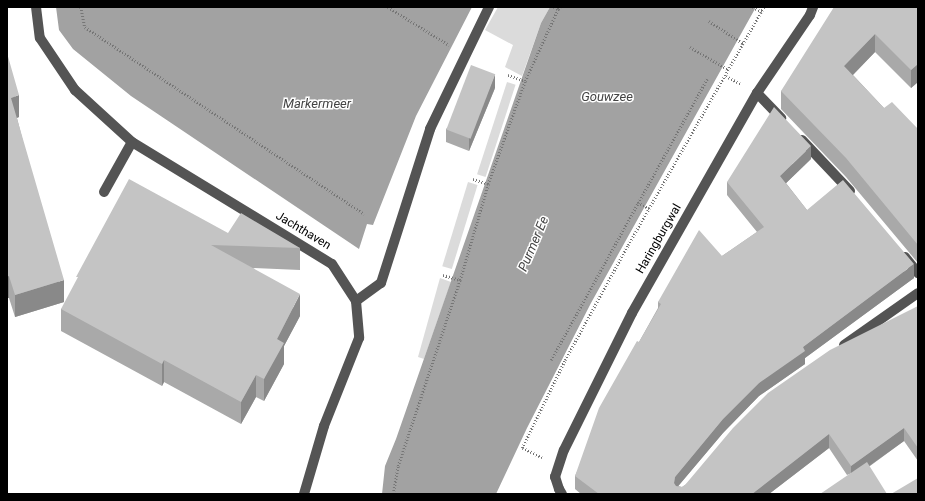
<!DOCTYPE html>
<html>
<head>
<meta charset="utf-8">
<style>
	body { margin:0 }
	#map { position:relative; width:925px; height:501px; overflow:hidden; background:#fff; font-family:Roboto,sans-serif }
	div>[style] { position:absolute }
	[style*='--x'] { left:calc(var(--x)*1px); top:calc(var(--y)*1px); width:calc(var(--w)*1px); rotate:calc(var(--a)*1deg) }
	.green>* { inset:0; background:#dbdbdb; transform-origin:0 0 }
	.water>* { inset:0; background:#a2a2a2 }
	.path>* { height:2.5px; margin-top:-1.25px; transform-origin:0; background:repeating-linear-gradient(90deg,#767676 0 1px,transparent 0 3px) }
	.minor>* { height:10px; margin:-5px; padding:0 5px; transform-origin:5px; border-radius:5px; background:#545454 }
	.wall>* { inset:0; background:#a9a9a9 }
	.shaded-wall>* { inset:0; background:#898989; transform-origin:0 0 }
	.building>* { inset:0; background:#c4c4c4; transform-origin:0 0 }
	span { translate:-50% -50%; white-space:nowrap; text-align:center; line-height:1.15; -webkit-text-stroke:3px #fff; paint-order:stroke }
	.street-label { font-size:12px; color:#000 }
	.water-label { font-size:13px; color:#434343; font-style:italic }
	.frame { position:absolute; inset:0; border:8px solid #000; pointer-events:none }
</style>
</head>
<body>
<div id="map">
	<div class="green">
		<div style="clip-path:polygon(498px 7px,550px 7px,541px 23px,522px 76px,505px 67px,513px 45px,485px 30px)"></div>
		<div style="left:507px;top:82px;width:9px;height:97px;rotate:18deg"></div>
		<div style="left:468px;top:182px;width:10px;height:88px;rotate:17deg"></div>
		<div style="clip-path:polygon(440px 278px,451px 282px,424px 359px,418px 357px)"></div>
	</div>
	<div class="water">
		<div style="clip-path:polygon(56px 7px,472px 7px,416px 116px,373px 225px,367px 224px,359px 249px,131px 96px,73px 49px,59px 30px)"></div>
		<div style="clip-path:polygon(550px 7px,756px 7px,591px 303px,527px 428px,496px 494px,382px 494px,385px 466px,396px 439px,541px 23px)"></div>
	</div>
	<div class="path">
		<div style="--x:81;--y:7;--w:20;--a:79"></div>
		<div style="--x:85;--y:27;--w:336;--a:33.8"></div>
		<div style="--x:388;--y:7;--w:72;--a:31.9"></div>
		<div style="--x:554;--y:7;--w:4;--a:27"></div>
		<div style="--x:558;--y:9;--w:3;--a:-45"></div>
		<div style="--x:753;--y:7;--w:10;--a:29"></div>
		<div style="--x:709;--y:21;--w:42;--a:33.3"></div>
		<div style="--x:690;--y:47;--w:45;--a:30.5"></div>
		<div style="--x:508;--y:75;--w:18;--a:19"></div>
		<div style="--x:525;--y:81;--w:79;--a:-65.4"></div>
		<div style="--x:726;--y:76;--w:17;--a:28"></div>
		<div style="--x:473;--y:179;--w:16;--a:18"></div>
		<div style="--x:488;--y:184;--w:109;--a:-70.2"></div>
		<div style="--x:649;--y:209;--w:13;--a:-151"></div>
		<div style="--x:638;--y:203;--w:142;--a:-60.9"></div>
		<div style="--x:443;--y:275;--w:18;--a:16"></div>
		<div style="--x:460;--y:280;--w:100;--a:-73.7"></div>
		<div style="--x:551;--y:360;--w:179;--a:-61"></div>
		<div style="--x:542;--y:458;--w:22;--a:-153"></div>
		<div style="--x:522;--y:448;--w:98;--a:-64"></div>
		<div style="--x:565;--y:360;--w:131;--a:-61.3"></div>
		<div style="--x:628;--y:245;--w:274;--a:-60.3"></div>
		<div style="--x:393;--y:494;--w:28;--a:-80"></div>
		<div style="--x:398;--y:466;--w:196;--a:-71.6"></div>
	</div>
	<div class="minor">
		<div style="--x:36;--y:7;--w:31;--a:83"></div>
		<div style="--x:40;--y:38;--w:63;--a:56.1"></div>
		<div style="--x:75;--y:90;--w:77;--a:42.4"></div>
		<div style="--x:132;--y:142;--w:234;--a:31.4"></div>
		<div style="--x:332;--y:264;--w:44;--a:57"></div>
		<div style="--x:356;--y:301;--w:37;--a:85"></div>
		<div style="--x:359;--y:338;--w:95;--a:111.7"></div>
		<div style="--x:324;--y:426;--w:71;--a:106.4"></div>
		<div style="--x:757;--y:93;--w:35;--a:46"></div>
		<div style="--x:802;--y:140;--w:70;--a:46.7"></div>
		<div style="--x:104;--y:192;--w:57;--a:-60.8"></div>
		<div style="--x:905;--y:257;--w:21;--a:51"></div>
		<div style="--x:356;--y:301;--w:31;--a:-36"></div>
		<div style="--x:381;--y:283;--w:162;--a:-72.3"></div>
		<div style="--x:430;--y:129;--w:136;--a:-64.2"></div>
		<div style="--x:844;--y:345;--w:90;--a:-35.1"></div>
		<div style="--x:562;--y:494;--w:6;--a:-121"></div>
		<div style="--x:559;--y:489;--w:13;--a:-108"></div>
		<div style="--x:555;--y:477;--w:28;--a:-72"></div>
		<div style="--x:564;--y:450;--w:153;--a:-63.6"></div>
		<div style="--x:632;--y:313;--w:253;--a:-60.4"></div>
		<div style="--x:757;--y:93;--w:94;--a:-55.8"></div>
		<div style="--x:810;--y:15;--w:9;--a:-69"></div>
	</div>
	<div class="wall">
		<div style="clip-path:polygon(918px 7px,918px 82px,911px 88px,875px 52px,853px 75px,884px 108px,918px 129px,918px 263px,846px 177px,781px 109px,781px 91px)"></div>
		<div style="clip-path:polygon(7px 53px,19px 117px,17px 118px,64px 302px,15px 317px,9px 298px)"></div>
		<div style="clip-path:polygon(495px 88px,469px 151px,446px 142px,446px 129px)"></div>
		<div style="clip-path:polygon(811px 159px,786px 183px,807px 210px,914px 278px,805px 358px,805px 364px,759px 396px,723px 433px,678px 486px,682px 487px,685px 485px,918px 306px,918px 461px,904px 441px,870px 466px,847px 475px,829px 448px,769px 494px,581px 494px,575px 489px,575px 476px,639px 342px,658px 308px,658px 302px,722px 256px,757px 232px,727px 195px,727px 182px)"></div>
		<div style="clip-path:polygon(228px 233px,300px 248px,300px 270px,253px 268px,300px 316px,284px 346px,284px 364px,264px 401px,256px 397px,241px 424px,164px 382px,162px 386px,61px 331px,61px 309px)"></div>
	</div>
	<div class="shaded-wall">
		<div style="clip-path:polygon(875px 34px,875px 52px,844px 84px,844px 66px)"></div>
		<div style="clip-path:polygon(918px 64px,918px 82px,911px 88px,911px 70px)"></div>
		<div style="clip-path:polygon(495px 74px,495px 88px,469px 151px,469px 138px)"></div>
		<div style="clip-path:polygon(19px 95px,19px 117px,11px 120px,11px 98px)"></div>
		<div style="clip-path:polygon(811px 146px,811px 159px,780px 189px,780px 176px)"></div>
		<div style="clip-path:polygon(914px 264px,914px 278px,805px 358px,805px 364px,759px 396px,723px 433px,675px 490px,674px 483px,675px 477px,723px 419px,759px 383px,803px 347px)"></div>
		<div style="left:9px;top:276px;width:22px;height:2px;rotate:90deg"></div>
		<div style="clip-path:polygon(64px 280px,64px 302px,15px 317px,15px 295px)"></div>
		<div style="clip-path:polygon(300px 294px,300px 316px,284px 346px,284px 364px,264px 401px,264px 379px,277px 339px)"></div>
		<div style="clip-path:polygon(164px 360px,164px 382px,162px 386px,162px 364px)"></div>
		<div style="clip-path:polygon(256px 375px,256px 397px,241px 424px,241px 402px)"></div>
		<div style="clip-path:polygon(904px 428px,904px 441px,851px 479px,851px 466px)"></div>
		<div style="clip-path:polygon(829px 434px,829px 448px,769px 494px,752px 494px)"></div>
	</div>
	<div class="building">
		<div style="clip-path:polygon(834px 7px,918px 7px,918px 64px,911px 70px,875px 34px,844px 66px,884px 108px,892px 102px,918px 129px,918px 245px,846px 158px,781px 91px)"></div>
		<div style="clip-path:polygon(7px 53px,19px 95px,11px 98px,64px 280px,15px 295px,9px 276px,7px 277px)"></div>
		<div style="left:471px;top:65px;width:26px;height:69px;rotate:21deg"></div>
		<div style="clip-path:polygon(774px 107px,811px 146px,780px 176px,807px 210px,843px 180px,914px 264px,803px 347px,805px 351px,759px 383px,723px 419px,675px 477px,674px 483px,676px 486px,682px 487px,685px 485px,733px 428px,768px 393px,830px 350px,918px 306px,918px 448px,904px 428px,851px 466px,829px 434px,752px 494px,599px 494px,575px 476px,599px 408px,637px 341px,639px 342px,661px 304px,658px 302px,699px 230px,722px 256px,764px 227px,727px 182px)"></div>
		<div style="clip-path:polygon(129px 179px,228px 233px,241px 213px,300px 248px,211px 245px,300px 294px,277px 339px,284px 343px,264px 379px,256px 375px,241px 402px,164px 360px,162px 364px,61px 309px,78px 277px,76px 277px)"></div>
		<div style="clip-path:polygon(867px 462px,887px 494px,820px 494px)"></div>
		<div style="clip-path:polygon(918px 478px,918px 494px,891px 494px)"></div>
	</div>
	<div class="street-label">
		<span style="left:303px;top:231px;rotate:31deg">Jachthaven</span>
		<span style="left:659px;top:239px;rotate:-60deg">Haringburgwal</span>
	</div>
	<div class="water-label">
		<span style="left:607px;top:97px">Gouwzee</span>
		<span style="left:317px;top:104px">Markermeer</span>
		<span style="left:534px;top:244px;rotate:-67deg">Purmer Ee</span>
	</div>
	<div class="frame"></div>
</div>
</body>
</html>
